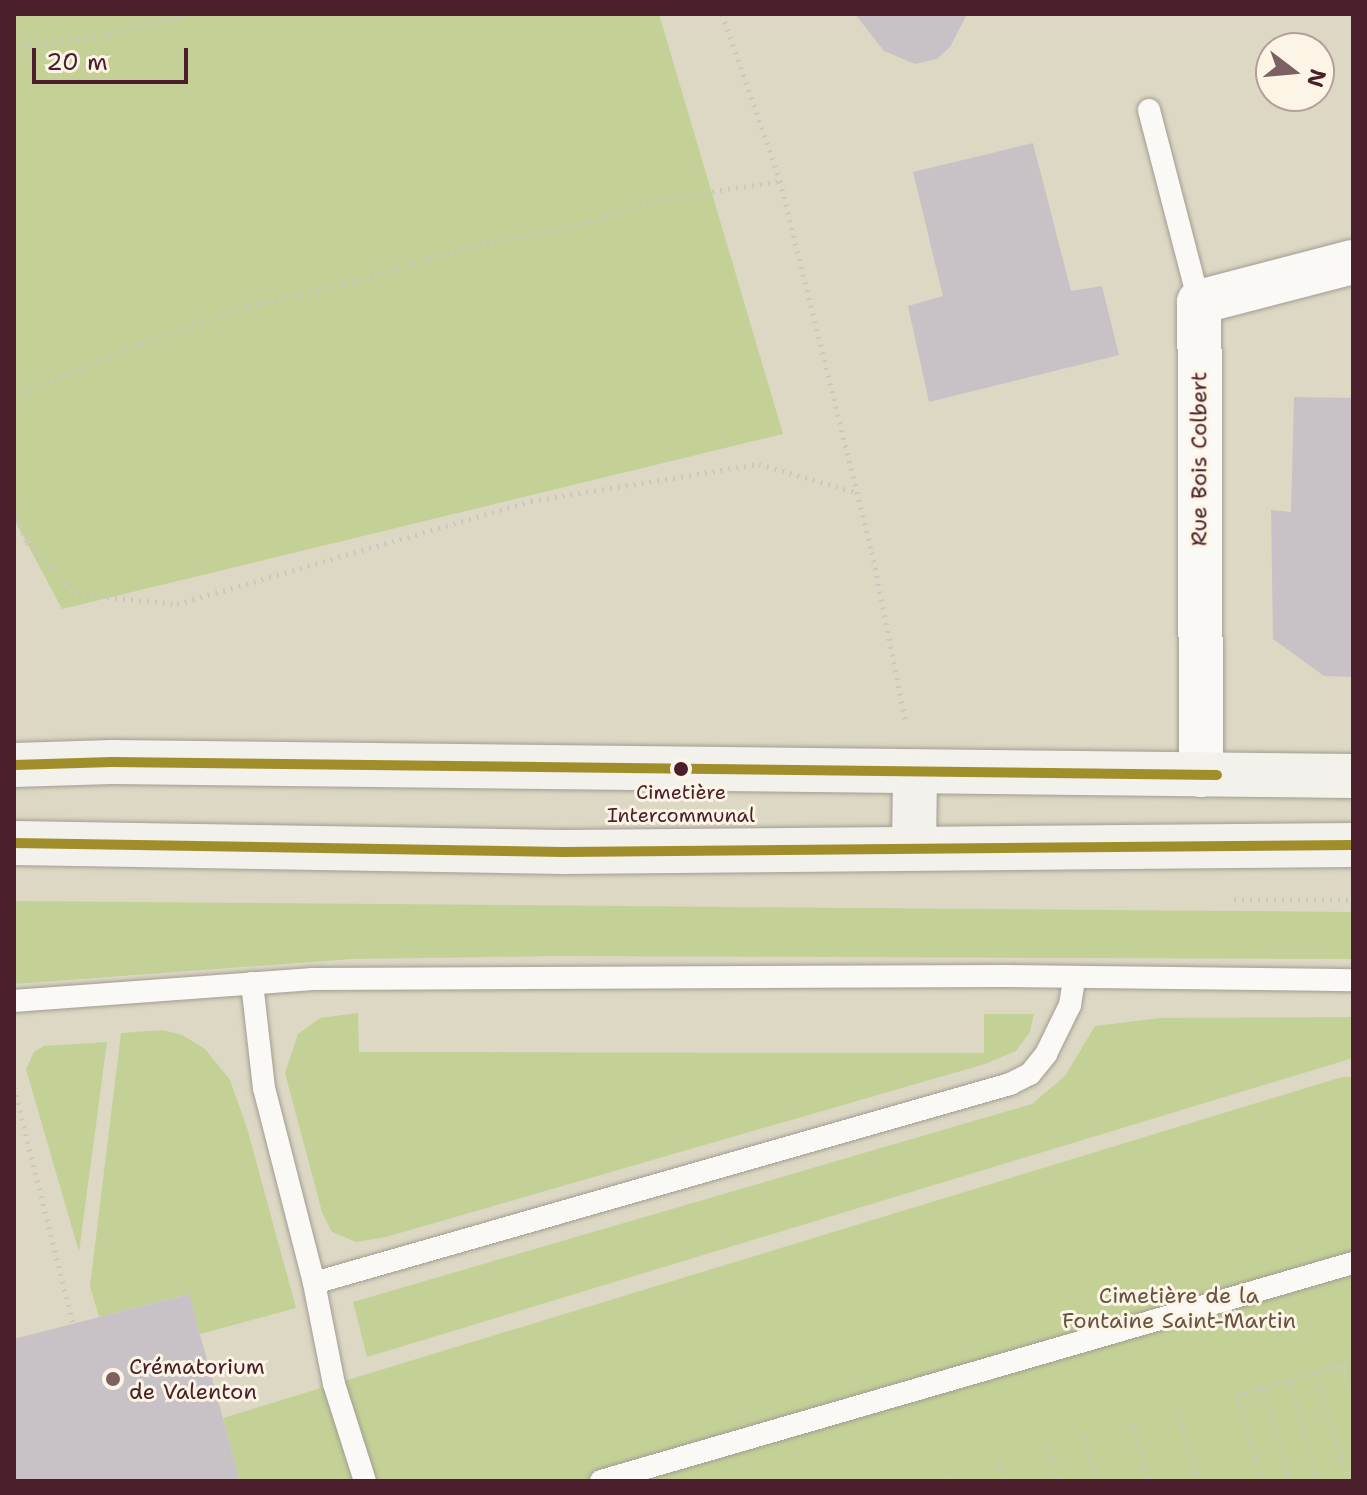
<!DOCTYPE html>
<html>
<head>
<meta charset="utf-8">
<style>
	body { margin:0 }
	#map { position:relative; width:1367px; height:1495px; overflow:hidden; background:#dcd8c4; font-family:"Shantell Sans",sans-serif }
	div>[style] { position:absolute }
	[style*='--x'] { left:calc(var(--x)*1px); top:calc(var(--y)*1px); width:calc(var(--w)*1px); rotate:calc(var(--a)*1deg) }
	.green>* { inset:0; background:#c3d197 }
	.building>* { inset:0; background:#c8c2c6 }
	.path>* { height:5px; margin-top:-2.5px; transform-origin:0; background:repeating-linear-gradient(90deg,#cbc7c3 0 2px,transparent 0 8px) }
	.roads { filter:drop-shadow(0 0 2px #a39c92) drop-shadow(0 0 2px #a39c92) }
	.lane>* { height:22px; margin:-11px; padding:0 11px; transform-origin:11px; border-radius:11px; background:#faf9f6 }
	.street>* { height:44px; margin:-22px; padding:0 22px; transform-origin:22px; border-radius:22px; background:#faf9f6 }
	.secondary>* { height:44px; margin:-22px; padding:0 22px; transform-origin:22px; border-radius:22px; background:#f3f1eb }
	.bus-1>* { height:10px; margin:-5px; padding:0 5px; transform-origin:5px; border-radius:5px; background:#9f8e2a }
	.dots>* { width:22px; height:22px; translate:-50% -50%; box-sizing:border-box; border:4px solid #fcf5e5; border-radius:50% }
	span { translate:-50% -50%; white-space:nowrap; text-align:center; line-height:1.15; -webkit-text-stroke:6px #fcf5e5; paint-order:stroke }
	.bus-label { font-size:20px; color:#4a1f2b }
	.street-label { font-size:22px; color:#4a1f2b }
	.park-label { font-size:22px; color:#685341 }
	.poi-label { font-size:22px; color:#4a1f2b }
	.left { translate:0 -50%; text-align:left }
	.frame { position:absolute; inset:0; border:16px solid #4a1f2b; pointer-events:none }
	.north { position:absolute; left:1255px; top:32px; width:80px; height:80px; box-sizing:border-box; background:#fcf5e5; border:2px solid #b59f9b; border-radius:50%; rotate:106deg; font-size:22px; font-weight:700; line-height:32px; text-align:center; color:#4a1f2b }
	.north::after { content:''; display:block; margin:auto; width:28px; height:36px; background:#7d6061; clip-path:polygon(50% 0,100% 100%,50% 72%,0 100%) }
	.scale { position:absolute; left:32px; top:48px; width:156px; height:36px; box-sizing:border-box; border:4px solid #4a1f2b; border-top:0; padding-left:10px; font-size:24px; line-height:28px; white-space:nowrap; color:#4a1f2b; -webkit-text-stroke:6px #fcf5e5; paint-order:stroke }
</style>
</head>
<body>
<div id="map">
	<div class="green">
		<div style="clip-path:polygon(14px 14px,659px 14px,783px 434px,62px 609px,14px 519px)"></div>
		<div style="clip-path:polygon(14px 901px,1353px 912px,1353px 959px,560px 956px,352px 959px,14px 984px)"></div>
		<div style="clip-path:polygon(358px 1013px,359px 1052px,984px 1053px,984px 1014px,1034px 1014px,1030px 1032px,1016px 1051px,985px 1064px,386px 1237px,356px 1242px,332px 1232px,322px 1212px,285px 1073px,298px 1034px,320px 1018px)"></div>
		<div style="clip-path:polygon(1353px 1017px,1353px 1058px,367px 1357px,353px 1302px,1032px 1104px,1065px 1076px,1095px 1026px,1161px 1018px)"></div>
		<div style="clip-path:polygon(163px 1030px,182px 1035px,205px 1049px,230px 1080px,247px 1128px,296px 1308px,200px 1334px,188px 1294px,99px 1317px,90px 1286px,121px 1033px)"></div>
		<div style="clip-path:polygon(107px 1042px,79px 1252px,26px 1069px,34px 1052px,44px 1046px)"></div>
		<div style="clip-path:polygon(1342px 1077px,1353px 1077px,1353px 1481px,240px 1481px,223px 1418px)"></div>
	</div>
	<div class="building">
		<div style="clip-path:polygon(855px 14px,967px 14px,950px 47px,937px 59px,915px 64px,884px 51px)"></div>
		<div style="clip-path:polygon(1033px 143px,1071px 291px,1102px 286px,1119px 355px,929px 402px,908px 306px,943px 296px,913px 172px)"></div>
		<div style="clip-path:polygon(1294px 397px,1353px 398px,1353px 677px,1324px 676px,1273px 639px,1271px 510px,1291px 512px)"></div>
		<div style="clip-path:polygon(189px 1294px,240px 1481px,14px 1481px,14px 1339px)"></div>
	</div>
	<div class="path">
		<div style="--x:722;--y:14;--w:177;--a:70.8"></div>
		<div style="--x:780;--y:181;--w:382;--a:76.1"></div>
		<div style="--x:872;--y:552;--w:175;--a:78.8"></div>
		<div style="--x:14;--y:47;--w:101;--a:-8"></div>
		<div style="--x:114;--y:33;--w:77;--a:-14.2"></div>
		<div style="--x:14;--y:396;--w:152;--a:-22.5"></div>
		<div style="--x:154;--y:338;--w:98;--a:-19"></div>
		<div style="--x:247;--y:306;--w:99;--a:-12.8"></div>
		<div style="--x:344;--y:284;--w:128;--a:-16.7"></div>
		<div style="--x:467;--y:247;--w:117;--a:-11.3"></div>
		<div style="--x:582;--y:224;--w:79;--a:-17.7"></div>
		<div style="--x:657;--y:200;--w:124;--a:-8.8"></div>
		<div style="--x:14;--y:510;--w:35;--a:68"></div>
		<div style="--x:27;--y:542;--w:71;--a:47.3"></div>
		<div style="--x:75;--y:594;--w:102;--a:5.6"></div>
		<div style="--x:177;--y:604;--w:369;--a:-16.2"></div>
		<div style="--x:531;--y:501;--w:231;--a:-9.2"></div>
		<div style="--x:759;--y:464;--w:103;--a:16.3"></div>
		<div style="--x:1234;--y:899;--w:119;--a:0.5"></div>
		<div style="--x:14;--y:1087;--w:244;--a:76"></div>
		<div style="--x:1342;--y:1365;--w:39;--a:73"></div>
		<div style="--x:1316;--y:1372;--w:114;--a:73.6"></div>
		<div style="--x:1289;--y:1380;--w:105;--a:73.5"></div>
		<div style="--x:1263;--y:1387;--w:98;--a:73.4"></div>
		<div style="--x:1178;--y:1410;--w:74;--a:73.5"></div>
		<div style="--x:1132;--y:1423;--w:60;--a:73.7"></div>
		<div style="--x:1083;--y:1436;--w:47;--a:72.7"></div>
		<div style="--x:1048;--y:1447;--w:35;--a:74"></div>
		<div style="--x:999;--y:1461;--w:21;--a:73"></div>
		<div style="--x:949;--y:1475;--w:6;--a:72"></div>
		<div style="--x:1262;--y:1481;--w:90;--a:-106.2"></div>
		<div style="--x:1237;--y:1395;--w:121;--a:-16.3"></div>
	</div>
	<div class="roads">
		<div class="lane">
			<div style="--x:1149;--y:110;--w:198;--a:75.4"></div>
			<div style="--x:252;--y:983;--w:106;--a:83.5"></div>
			<div style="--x:264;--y:1088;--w:201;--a:75.6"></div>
			<div style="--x:314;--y:1283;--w:103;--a:78.8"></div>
			<div style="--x:334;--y:1384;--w:102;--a:72.3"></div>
			<div style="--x:14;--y:1001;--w:299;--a:-4.2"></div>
			<div style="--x:312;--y:979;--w:695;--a:-0.25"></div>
			<div style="--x:1007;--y:976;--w:346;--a:0.7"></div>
			<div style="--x:314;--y:1283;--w:724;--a:-15.96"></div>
			<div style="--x:1010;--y:1084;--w:22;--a:-27"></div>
			<div style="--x:1030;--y:1074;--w:26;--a:-51"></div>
			<div style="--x:1046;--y:1054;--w:55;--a:-63.9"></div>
			<div style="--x:1070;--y:1005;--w:26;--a:-81"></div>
			<div style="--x:601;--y:1481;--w:783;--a:-16.17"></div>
		</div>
		<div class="street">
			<div style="--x:1201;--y:775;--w:473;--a:-90.2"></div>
			<div style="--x:1199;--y:302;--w:159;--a:-14.6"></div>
		</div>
		<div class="secondary">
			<div style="--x:14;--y:765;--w:98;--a:-1.8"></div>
			<div style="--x:112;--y:762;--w:1241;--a:0.65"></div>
			<div style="--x:14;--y:843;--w:550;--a:0.94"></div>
			<div style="--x:564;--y:852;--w:789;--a:-0.51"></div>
			<div style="--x:914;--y:847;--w:75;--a:-89.2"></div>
		</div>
	</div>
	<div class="bus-1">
		<div style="--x:14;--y:765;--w:98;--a:-1.8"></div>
		<div style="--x:112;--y:762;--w:1105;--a:0.67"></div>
		<div style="--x:14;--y:843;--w:550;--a:0.94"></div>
		<div style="--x:564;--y:852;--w:789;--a:-0.51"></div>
	</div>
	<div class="dots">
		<div style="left:681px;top:769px;background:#4a1f2b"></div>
		<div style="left:113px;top:1379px;background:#7d6061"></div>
	</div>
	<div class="bus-label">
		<span style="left:681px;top:804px">Cimetière<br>Intercommunal</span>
	</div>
	<div class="street-label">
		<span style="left:1199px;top:459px;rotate:-90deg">Rue Bois Colbert</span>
	</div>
	<div class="park-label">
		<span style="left:1179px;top:1308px">Cimetière de la<br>Fontaine Saint-Martin</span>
	</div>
	<div class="poi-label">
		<span class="left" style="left:129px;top:1379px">Crématorium<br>de Valenton</span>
	</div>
	<div class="frame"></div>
	<div class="north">N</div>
	<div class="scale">20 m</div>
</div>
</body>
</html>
